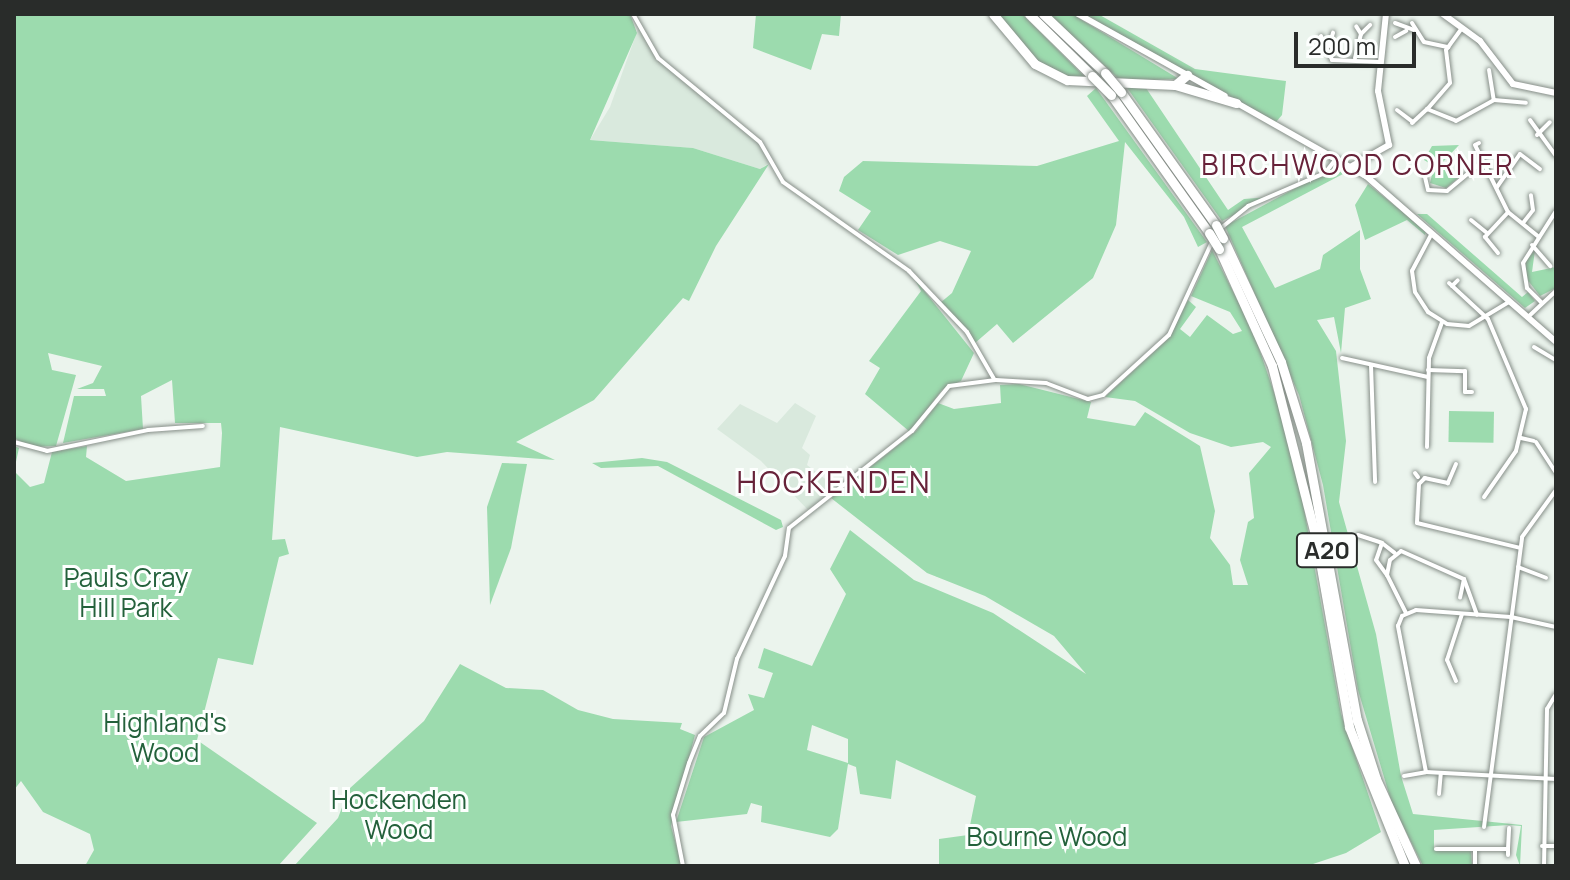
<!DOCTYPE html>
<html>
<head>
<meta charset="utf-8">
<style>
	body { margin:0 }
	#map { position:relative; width:1570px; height:880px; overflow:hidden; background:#ebf4ed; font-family:Manrope,sans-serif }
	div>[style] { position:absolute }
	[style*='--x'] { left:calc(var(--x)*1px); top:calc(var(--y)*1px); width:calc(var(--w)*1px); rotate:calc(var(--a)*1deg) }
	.built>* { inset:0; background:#d9e9dd }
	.green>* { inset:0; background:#9cdbae; transform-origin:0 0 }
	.roads { filter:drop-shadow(0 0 2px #868e88) drop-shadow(0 0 2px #868e88) }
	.street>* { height:4px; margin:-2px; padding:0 2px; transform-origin:2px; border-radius:2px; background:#fff }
	.secondary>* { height:6px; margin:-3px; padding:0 3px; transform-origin:3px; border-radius:3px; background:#fff }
	.highway>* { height:9px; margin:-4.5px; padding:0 4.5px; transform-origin:4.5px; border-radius:4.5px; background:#fff }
	.bridges { filter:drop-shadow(0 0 2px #868e88) drop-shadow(0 0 2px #868e88) }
	.highway-bridge>* { height:9px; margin:-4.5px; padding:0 4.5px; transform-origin:4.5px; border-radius:4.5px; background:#fff }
	span { translate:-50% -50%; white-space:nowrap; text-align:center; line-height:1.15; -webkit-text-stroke:6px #fdfffe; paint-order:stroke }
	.shield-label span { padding:2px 6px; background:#fdfffe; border:2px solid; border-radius:6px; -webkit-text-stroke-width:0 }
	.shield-label { font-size:24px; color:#292c2a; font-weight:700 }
	.park-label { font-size:26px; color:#23613b }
	.neighbourhood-label { font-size:28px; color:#672239; letter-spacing:2px }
	.quarter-label { font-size:30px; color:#672239; letter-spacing:2px }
	.frame { position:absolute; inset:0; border:16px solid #292c2a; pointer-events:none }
	.scale { position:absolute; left:1294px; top:32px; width:122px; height:36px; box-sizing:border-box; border:4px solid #292c2a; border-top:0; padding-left:10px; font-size:24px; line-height:28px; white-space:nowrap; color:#292c2a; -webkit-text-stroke:6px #fdfffe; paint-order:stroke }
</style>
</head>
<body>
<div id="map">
	<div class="built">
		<div style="clip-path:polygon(638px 29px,658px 59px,759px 142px,769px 163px,760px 169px,693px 148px,590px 140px,610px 107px)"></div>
		<div style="clip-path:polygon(795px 403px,816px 416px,802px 448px,810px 455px,807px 465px,837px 488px,808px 510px,761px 461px,717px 429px,740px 404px,777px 423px)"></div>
	</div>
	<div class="green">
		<div style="clip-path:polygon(14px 14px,630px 14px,637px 33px,590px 140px,693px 148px,760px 169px,769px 164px,716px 246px,689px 301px,683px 298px,594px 400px,516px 442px,555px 460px,447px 452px,417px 457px,280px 427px,272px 540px,285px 539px,289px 554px,279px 557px,253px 665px,218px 658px,197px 740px,317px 823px,278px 866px,85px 866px,94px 850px,90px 834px,43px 812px,21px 781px,14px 790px,14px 446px,19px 448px,14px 471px,30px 487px,44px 483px,52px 452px,87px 446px,86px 457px,126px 481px,220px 467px,222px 433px,221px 423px,175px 423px,172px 380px,141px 396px,143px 429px,63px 443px,74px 396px,106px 396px,104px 389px,77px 389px,93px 383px,102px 366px,48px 353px,52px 370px,76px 375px,56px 446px,31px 447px,14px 438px)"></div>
		<div style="clip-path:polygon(756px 14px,841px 14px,839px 36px,822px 34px,811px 70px,753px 48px)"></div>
		<div style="clip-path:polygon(996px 14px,1022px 14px,1089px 81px,1066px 76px,1032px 58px)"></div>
		<div style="clip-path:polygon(1049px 14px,1072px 14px,1179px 79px,1121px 81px)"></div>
		<div style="clip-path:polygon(1084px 14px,1098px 14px,1195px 69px,1286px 81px,1282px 115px,1276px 122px)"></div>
		<div style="clip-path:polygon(1125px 85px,1144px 85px,1228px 210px,1244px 199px,1270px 197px,1222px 221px)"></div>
		<div style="clip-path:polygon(1096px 88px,1207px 242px,1198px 247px,1184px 217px,1125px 142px,1116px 225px,1093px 278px,1013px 343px,997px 324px,975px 343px,940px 303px,952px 293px,971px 251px,940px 241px,898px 255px,858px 230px,871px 211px,839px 191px,844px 177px,863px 161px,1037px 166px,1119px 141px,1087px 96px)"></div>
		<div style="clip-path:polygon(1459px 145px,1442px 163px,1458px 178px,1446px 188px,1430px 183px,1434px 166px,1424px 160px,1432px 146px)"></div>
		<div style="clip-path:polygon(1335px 167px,1343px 174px,1242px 227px,1275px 288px,1320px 269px,1323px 255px,1360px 230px,1360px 269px,1371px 299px,1345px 308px,1341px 353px,1334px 317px,1317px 320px,1336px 351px,1346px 441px,1339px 502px,1376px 634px,1401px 776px,1413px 814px,1522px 825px,1520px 866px,1516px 855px,1521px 826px,1509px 825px,1434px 830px,1434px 850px,1471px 850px,1472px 866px,1423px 866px,1392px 804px,1358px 690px,1323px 485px,1299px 395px,1225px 226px)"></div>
		<div style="clip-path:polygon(1368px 184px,1426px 231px,1425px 235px,1407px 220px,1365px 240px,1355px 205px)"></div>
		<div style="clip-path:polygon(1417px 214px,1427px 214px,1522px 297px,1528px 292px,1535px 301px,1525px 308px)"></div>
		<div style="clip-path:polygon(evenodd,1212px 250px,1253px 331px,1293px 448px,1341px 714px,1381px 832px,1346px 853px,1307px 866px,939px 866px,939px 839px,968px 835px,976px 796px,896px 760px,891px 799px,860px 794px,856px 767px,848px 764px,838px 829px,830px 837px,761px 822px,762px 806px,751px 803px,747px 814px,676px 822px,704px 737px,754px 710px,748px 694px,764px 698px,773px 673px,758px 668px,764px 648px,812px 666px,846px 594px,830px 569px,850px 530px,914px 580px,993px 613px,1086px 674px,1054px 636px,985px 596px,927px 573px,831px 498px,916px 431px,938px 403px,954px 409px,1001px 403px,1000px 385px,1019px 384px,1091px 402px,1087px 418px,1135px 426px,1145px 412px,1200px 446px,1215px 511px,1210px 538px,1230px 565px,1233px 585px,1248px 585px,1240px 560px,1248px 522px,1254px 518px,1249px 473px,1271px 447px,1263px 442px,1231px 447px,1190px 433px,1135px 401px,1105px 397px,1170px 337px,1188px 300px,1196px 307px,1180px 329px,1190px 337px,1207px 315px,1233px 334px,1242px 331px,1230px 312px,1191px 296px,1212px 250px,812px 725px,848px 739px,848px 763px,807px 750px,812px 725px)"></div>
		<div style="clip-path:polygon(1535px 250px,1532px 272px,1556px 267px,1556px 288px,1540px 296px,1526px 278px,1526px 261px)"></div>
		<div style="clip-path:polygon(914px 278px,974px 353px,961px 381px,942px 390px,910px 432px,865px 394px,880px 368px,869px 361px,921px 291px)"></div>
		<div style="left:1449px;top:411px;width:45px;height:31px;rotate:1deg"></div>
		<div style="clip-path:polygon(642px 458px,667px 462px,781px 520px,783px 527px,776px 530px,658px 466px,601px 468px,592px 463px)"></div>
		<div style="clip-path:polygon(502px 463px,527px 464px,511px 548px,490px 605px,487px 507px)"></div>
		<div style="clip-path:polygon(460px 664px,506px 688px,543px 690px,578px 710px,613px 719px,682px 723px,680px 729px,695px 735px,671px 826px,682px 866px,294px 866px,338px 818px,349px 789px,424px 721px)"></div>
	</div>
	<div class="roads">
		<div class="street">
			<div style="--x:633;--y:14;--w:51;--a:60.4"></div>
			<div style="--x:658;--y:58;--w:132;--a:39.5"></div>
			<div style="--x:760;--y:142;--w:46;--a:60.1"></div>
			<div style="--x:783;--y:182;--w:154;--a:35.2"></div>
			<div style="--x:909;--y:271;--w:84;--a:46.4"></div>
			<div style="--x:967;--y:332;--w:54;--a:60.1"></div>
			<div style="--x:1395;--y:23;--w:20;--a:20"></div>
			<div style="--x:1412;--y:23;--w:22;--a:58"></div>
			<div style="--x:1424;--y:42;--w:25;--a:12"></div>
			<div style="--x:1462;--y:28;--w:27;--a:126"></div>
			<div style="--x:1446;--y:50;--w:33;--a:83"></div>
			<div style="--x:1450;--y:83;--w:35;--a:131"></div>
			<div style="--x:1427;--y:109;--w:31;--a:22"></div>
			<div style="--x:1456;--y:121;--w:43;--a:-28.9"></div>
			<div style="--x:1494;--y:100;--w:32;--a:5"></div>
			<div style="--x:1361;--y:34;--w:13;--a:-45"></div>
			<div style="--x:1321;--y:36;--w:26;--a:65"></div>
			<div style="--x:1332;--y:60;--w:47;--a:2.4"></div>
			<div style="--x:1395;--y:37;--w:13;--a:-29"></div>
			<div style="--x:1329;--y:46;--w:14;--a:-73"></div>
			<div style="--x:1355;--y:58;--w:25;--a:-76"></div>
			<div style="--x:1361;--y:34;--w:9;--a:-122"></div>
			<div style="--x:1489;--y:70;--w:30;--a:81"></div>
			<div style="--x:1397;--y:110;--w:20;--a:37"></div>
			<div style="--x:1530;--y:120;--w:44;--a:54.2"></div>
			<div style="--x:1412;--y:123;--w:21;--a:-43"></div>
			<div style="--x:1537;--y:135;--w:18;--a:-45"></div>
			<div style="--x:1479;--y:143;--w:4;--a:153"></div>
			<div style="--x:1475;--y:145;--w:75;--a:63.8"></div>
			<div style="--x:1508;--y:212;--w:40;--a:39"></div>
			<div style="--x:1425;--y:177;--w:13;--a:77"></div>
			<div style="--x:1428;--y:190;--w:19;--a:3"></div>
			<div style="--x:1447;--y:191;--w:45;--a:-39.6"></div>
			<div style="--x:1497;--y:187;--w:40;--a:-55.1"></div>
			<div style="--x:1520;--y:154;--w:25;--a:37"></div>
			<div style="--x:1471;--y:220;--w:21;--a:39"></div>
			<div style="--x:1523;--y:223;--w:16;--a:-52"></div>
			<div style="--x:1533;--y:210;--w:15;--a:-98"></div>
			<div style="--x:1221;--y:228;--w:35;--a:-39"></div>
			<div style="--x:1248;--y:206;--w:84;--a:-23.2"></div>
			<div style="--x:1325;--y:173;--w:18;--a:-52"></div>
			<div style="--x:1432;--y:233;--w:43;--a:117.8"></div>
			<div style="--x:1412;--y:271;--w:21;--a:82"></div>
			<div style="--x:1415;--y:292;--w:24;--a:57"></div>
			<div style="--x:1428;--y:312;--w:22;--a:32"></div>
			<div style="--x:1447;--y:324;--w:22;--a:5"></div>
			<div style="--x:1469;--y:326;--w:47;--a:-31"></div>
			<div style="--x:1532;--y:245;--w:28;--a:49"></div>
			<div style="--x:1498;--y:253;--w:21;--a:-129"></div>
			<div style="--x:1485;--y:237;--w:34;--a:-47"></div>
			<div style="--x:1449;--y:283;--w:53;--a:42.7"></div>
			<div style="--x:1488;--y:319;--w:98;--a:67.1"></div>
			<div style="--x:1526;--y:409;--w:43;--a:103.4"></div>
			<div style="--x:1516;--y:451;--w:56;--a:124.8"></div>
			<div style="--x:1452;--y:286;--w:8;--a:-45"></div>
			<div style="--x:1541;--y:302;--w:20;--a:-135"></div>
			<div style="--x:1527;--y:288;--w:25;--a:-99"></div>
			<div style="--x:1523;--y:263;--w:62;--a:-57.6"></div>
			<div style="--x:1528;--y:317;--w:38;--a:-43"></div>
			<div style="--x:1534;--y:347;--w:26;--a:31"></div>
			<div style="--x:1342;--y:358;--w:88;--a:12.5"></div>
			<div style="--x:1371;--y:365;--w:117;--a:88"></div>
			<div style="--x:1428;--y:370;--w:37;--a:2"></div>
			<div style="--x:1465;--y:371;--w:21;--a:90"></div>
			<div style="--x:1465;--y:392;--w:7;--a:0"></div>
			<div style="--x:1521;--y:438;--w:13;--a:13"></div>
			<div style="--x:14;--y:442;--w:34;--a:15"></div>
			<div style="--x:47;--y:451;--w:103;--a:-11.7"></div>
			<div style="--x:148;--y:430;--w:55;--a:-4.2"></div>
			<div style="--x:1536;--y:442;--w:37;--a:57"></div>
			<div style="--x:1427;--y:447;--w:89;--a:-88.7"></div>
			<div style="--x:1429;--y:358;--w:38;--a:-70"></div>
			<div style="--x:1456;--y:464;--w:21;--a:113"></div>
			<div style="--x:1448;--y:483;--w:24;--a:-168"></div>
			<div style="--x:1425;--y:478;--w:8;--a:135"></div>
			<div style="--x:1419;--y:484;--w:39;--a:93"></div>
			<div style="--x:1417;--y:523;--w:106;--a:13.6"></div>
			<div style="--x:1415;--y:473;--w:5;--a:53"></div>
			<div style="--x:1358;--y:535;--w:25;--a:18"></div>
			<div style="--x:1382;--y:543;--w:18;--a:109"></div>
			<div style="--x:1376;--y:560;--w:19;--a:54"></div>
			<div style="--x:1382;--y:543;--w:16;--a:38"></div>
			<div style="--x:1518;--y:567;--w:30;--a:21"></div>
			<div style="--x:1464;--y:579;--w:38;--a:70"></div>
			<div style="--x:1406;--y:613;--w:42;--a:-116.6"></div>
			<div style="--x:1387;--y:575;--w:15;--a:-79"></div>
			<div style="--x:1390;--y:560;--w:14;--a:-39"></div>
			<div style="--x:1401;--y:551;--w:69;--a:24"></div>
			<div style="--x:1464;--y:579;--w:19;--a:102"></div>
			<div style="--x:1456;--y:681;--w:23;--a:-113"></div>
			<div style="--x:1447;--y:660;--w:48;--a:-71.9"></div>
			<div style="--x:1426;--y:772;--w:149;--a:-100.9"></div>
			<div style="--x:1398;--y:626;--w:11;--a:-68"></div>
			<div style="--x:1402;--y:616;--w:15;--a:-23"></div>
			<div style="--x:1416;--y:610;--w:95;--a:4.2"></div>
			<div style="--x:1511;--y:617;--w:46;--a:12.5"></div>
			<div style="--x:1404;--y:776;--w:22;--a:-10"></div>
			<div style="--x:1426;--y:772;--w:130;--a:3.1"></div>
			<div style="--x:1439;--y:794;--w:21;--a:-85"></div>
			<div style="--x:1484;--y:827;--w:292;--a:-82.5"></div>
			<div style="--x:1522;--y:537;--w:58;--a:-54.1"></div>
			<div style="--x:1542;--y:846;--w:14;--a:0"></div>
			<div style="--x:1436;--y:849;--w:39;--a:0"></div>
			<div style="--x:1475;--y:849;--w:17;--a:90"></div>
			<div style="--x:1475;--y:849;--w:33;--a:0"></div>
			<div style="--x:1508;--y:849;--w:6;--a:90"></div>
			<div style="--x:1508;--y:849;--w:21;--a:-87"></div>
			<div style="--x:683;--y:866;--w:52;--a:-101.1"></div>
			<div style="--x:673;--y:815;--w:54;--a:-72.9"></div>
			<div style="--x:689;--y:763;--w:29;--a:-68"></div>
			<div style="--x:700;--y:736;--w:33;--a:-44"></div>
			<div style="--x:724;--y:713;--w:56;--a:-76.5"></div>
			<div style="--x:737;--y:659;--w:114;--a:-65"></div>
			<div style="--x:785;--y:556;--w:28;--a:-82"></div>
			<div style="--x:789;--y:528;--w:157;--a:-38.3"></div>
			<div style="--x:912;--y:431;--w:58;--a:-50.6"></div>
			<div style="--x:949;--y:386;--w:47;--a:-7.3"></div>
			<div style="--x:996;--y:380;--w:50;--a:3.4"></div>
			<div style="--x:1046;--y:383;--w:45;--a:20.9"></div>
			<div style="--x:1088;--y:399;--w:16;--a:-15"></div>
			<div style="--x:1103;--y:395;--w:89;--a:-42.3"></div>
			<div style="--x:1169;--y:335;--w:102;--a:-65.2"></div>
			<div style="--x:1544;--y:866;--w:157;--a:-88.9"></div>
			<div style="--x:1547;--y:709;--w:17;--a:-59"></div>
		</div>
		<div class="secondary">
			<div style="--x:1078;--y:14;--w:168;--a:29.2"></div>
			<div style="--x:1443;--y:14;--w:46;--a:36.1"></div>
			<div style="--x:1480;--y:41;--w:54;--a:52.5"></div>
			<div style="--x:1513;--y:84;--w:44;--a:11.8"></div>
			<div style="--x:1235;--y:102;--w:150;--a:29.5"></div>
			<div style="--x:1366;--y:176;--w:252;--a:41.1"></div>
			<div style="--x:1350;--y:167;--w:45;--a:-29.4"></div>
			<div style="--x:1389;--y:145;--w:55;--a:-101.5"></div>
			<div style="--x:1378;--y:91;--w:77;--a:-84.1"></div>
		</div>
		<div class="highway">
			<div style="--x:993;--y:14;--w:65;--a:50"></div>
			<div style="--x:1035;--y:64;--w:36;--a:27"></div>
			<div style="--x:1067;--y:80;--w:108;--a:2.7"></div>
			<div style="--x:1175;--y:85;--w:64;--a:16.4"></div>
			<div style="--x:1029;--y:14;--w:88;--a:44.5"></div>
			<div style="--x:1043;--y:14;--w:86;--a:43.6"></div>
			<div style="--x:1175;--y:85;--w:16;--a:-40"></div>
			<div style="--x:1121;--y:92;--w:163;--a:54.5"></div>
			<div style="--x:1111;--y:95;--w:169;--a:54.6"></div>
			<div style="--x:1223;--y:238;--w:137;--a:64.9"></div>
			<div style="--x:1281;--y:362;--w:85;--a:72.8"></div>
			<div style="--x:1306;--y:443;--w:282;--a:79.6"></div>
			<div style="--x:1357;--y:720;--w:62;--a:72.1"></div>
			<div style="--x:1376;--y:779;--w:96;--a:65.3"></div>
			<div style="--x:1219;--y:249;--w:128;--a:65.6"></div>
			<div style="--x:1272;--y:366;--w:179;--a:75.7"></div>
			<div style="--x:1316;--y:539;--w:191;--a:80"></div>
			<div style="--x:1349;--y:727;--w:150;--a:68.1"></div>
		</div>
	</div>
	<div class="bridges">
		<div class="highway-bridge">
			<div style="--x:1105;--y:73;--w:25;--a:50"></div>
			<div style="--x:1092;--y:76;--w:27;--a:45"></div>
			<div style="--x:1216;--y:225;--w:15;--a:62"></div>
			<div style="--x:1209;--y:233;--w:19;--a:58"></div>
		</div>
	</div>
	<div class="shield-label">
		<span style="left:1327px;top:550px">A20</span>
	</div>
	<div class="park-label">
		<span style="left:126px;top:593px">Pauls Cray<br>Hill Park</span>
		<span style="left:165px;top:738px">Highland's<br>Wood</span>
		<span style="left:399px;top:815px">Hockenden<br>Wood</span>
		<span style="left:1047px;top:837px">Bourne Wood</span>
	</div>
	<div class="neighbourhood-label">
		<span style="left:1358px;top:164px">BIRCHWOOD CORNER</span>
	</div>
	<div class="quarter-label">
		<span style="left:834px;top:482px">HOCKENDEN</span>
	</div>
	<div class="frame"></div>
	<div class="scale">200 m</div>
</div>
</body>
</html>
